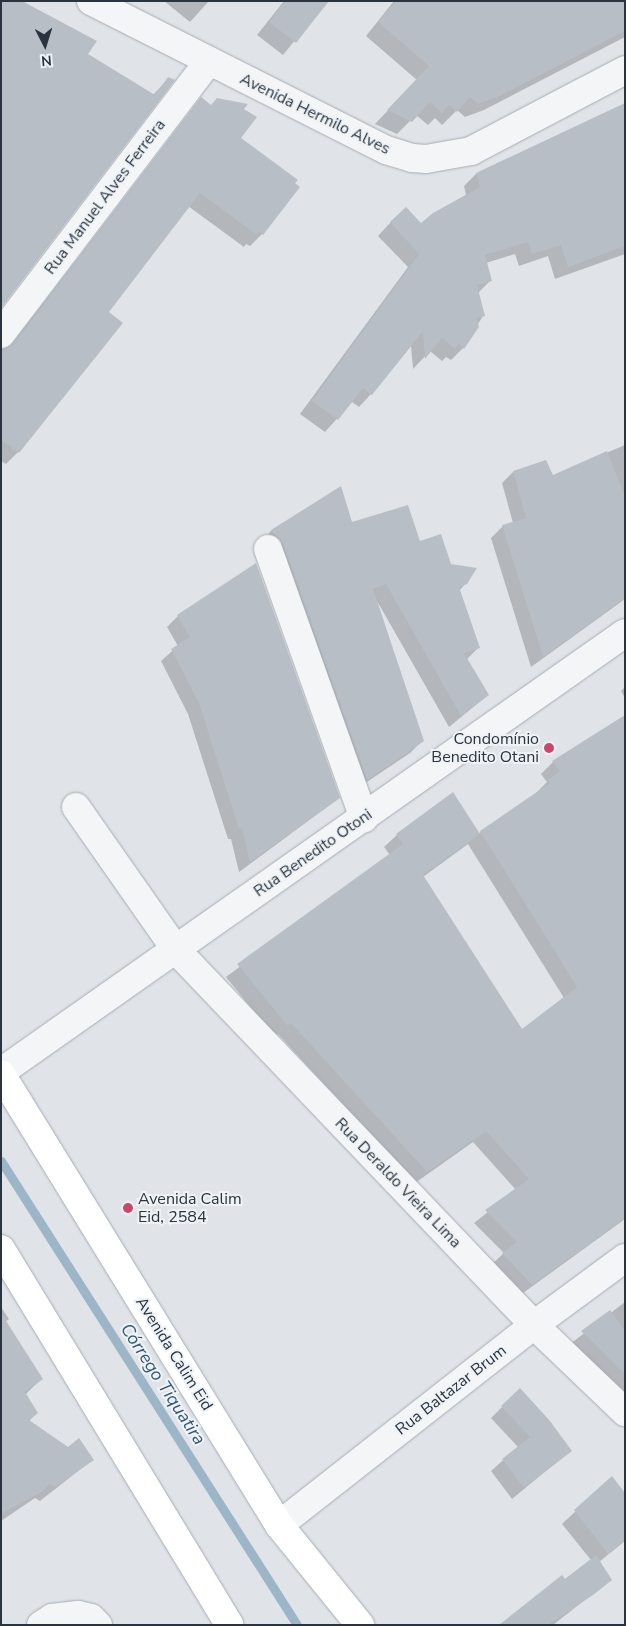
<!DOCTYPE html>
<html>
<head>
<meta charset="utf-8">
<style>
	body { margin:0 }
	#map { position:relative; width:626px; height:1626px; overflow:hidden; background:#e0e4e9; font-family:"Nunito Sans",sans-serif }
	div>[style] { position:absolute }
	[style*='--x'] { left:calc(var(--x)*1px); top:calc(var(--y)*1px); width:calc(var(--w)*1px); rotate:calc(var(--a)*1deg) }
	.shadow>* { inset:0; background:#0003 }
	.stream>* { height:9px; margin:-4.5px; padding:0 4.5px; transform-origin:4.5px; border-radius:4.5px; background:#9cb6c8 }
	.building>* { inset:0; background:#b7bec5 }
	.roads { filter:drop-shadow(0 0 1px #a5acb3) drop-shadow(0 0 1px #a5acb3) }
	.minor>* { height:28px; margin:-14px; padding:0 14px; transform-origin:14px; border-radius:14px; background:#f3f5f7 }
	.major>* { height:28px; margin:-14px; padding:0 14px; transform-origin:14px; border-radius:14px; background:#fff }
	.dots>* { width:14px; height:14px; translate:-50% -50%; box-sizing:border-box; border:2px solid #eff3f6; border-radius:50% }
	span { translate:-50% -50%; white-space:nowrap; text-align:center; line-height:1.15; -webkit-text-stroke:4px #eff3f6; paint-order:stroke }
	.street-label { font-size:16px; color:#293440 }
	.poi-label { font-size:16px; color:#293440 }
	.right { translate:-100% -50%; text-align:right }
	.left { translate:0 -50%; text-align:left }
	.water-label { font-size:18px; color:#345773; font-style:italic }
	.frame { position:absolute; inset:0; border:2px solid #293440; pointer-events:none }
	.north { position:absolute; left:20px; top:20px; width:50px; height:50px; -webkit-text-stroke:4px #eff3f6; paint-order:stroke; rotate:175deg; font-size:14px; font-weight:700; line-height:20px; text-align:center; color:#293440 }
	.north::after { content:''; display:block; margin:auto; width:18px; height:22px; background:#293440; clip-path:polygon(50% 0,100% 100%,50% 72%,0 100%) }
</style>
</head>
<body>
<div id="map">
	<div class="shadow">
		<div style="clip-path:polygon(164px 1px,209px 1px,190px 22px)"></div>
		<div style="clip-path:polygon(284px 1px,327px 1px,283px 55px,257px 35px)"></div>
		<div style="clip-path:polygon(394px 1px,625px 1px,625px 37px,484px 110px,465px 117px,457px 110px,442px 125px,435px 118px,428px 125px,416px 115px,397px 134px,375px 124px,417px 80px,366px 36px)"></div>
		<div style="clip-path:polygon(87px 55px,153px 95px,168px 79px,1px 306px)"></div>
		<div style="clip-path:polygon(201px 99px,210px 106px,242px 110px,239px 138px,262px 234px,250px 246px,246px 244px,244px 247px,188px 206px,107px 313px,18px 452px,6px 464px,1px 461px,1px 349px,7px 350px)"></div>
		<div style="clip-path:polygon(625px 104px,625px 254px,555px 279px,548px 256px,519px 266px,515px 254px,486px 263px,491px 280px,477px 294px,483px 316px,463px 348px,451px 360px,446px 357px,442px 361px,430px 351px,413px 369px,411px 346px,371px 394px,359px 407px,352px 402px,325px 432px,300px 414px,408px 267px,378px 236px,390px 223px,406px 209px,420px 225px,466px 195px,464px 186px,476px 174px)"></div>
		<div style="clip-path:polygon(625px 445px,625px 599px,531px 667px,491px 538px,503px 526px,513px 523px,502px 483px,513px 472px,552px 476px)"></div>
		<div style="clip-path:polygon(341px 488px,351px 523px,419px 543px,450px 565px,466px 583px,459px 591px,479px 647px,466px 660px,488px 695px,449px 727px,377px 601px,422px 741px,410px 753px,355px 790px,260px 543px,271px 531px)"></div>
		<div style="clip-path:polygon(178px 616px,339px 798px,239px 872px,231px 839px,228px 839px,188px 714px,161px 661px,178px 646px,167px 627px)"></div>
		<div style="clip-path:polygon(625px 687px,625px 698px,621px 691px)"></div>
		<div style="clip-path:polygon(evenodd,625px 742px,625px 1219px,519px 1296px,490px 1266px,504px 1253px,474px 1223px,516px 1190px,473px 1142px,415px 1183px,278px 1034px,275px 1037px,226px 977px,390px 855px,384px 847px,397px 835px,478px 834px,536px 793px,547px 782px,541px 774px,553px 762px,625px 742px,468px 844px,564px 998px,522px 1030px,423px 877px,468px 844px)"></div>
		<div style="clip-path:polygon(625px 1302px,625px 1398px,570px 1344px)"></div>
		<div style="clip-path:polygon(1px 1307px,9px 1319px,5px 1322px,41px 1379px,25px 1395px,37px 1413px,29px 1421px,68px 1449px,92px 1460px,40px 1501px,35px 1498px,1px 1521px)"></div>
		<div style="clip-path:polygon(502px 1407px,570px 1451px,512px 1499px,491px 1471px,518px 1447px,491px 1418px)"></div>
		<div style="clip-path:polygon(611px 1478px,625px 1493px,625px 1541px,599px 1562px,610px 1580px,553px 1625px,503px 1625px,591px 1560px,562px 1524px)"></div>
	</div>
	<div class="stream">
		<div style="--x:1;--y:1161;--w:550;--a:57.46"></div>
	</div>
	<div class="building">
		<div style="clip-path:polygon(1px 1px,22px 1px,97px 41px,88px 54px,155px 95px,168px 77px,175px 80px,1px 308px)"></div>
		<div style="clip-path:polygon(285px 1px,329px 1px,296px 43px,269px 22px)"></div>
		<div style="clip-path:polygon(396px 1px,625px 1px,625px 31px,500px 96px,478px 104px,470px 97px,457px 112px,449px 105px,442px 113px,430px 102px,412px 122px,387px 110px,429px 66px,378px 22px)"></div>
		<div style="clip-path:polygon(201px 97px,211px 105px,217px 98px,248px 104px,244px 109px,257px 117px,241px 138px,298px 180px,295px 183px,300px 187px,263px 235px,259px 232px,257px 235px,200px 193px,109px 312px,123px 323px,19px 453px,1px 440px,1px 349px,13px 343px)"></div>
		<div style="clip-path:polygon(625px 103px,625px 246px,568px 267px,561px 245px,532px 254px,528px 242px,485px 255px,492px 281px,477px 285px,485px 316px,477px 318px,479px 327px,464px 349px,458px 344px,455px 349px,442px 338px,425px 359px,423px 331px,372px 395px,363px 388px,338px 420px,312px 401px,419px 254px,390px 222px,406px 207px,421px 223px,433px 213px,480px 187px,476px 173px)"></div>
		<div style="clip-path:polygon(607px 451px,625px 497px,625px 598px,543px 657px,502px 525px,526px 518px,513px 471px,546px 460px,553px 475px)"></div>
		<div style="clip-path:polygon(341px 486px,352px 522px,408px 505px,420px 541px,441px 534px,451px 564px,477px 568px,467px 584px,459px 587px,480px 648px,464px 653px,489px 695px,461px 716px,386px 584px,373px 589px,424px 741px,367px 780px,283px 544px,271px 530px)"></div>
		<div style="clip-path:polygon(256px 563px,340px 798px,250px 862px,242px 828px,239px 829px,199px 703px,171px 649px,190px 637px,177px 615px)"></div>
		<div style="clip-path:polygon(625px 715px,625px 1218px,532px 1285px,502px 1253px,517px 1242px,485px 1210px,529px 1179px,486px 1131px,427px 1172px,291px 1023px,288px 1026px,237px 964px,403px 844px,396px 834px,453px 792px,480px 834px,423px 875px,522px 1029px,577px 987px,480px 831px,550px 783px,548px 780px,560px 771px,552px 761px)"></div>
		<div style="clip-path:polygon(610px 1310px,625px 1330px,625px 1374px,581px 1331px)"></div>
		<div style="clip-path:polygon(1px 1313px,43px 1379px,25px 1392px,38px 1413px,29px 1420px,68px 1447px,79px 1438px,94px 1460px,55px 1487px,49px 1484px,43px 1491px,1px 1514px)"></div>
		<div style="clip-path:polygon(520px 1388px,550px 1421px,572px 1451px,524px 1488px,502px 1459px,530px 1437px,501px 1406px)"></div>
		<div style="clip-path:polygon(612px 1476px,625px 1493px,625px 1540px,608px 1554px,574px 1510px)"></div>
		<div style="clip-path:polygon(596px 1555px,612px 1580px,593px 1595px,548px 1625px,499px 1625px,562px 1575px,565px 1579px)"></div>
	</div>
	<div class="roads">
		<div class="minor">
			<div style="--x:91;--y:1;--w:330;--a:26.8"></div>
			<div style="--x:386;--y:150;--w:27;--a:17"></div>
			<div style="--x:412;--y:158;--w:14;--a:4"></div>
			<div style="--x:426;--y:159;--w:46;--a:-10.1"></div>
			<div style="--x:471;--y:151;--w:174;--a:-27.7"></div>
			<div style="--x:1;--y:334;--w:343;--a:-52.7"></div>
			<div style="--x:268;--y:549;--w:286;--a:70.4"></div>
			<div style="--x:76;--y:807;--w:174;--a:55"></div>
			<div style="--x:176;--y:950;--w:518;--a:46.33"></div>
			<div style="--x:534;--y:1325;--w:126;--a:43.7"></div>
			<div style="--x:1;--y:1072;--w:763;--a:-35.13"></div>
			<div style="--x:279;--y:1525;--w:324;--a:-38.1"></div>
			<div style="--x:534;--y:1325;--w:113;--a:-36.4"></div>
			<div style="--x:41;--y:1625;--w:13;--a:-32"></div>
			<div style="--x:52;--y:1618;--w:26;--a:-7"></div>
			<div style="--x:78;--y:1615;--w:13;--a:13"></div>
			<div style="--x:91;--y:1618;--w:10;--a:45"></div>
		</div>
		<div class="major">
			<div style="--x:1;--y:1074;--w:530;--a:58.35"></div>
			<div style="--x:279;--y:1525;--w:129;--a:51"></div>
			<div style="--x:1;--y:1249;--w:440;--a:58.7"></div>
		</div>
	</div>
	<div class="dots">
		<div style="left:549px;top:748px;background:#cb476a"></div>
		<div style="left:128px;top:1208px;background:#cb476a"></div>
	</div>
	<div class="street-label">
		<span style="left:315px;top:114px;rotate:26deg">Avenida Hermilo Alves</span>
		<span style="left:105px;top:197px;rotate:-53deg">Rua Manuel Alves Ferreira</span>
		<span style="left:313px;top:853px;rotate:-35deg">Rua Benedito Otoni</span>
		<span style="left:398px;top:1183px;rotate:46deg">Rua Deraldo Vieira Lima</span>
		<span style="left:174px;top:1354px;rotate:58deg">Avenida Calim Eid</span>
		<span style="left:451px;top:1390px;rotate:-38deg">Rua Baltazar Brum</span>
	</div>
	<div class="poi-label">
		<span class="right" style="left:539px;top:748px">Condomínio<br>Benedito Otani</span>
		<span class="left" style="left:138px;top:1208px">Avenida Calim<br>Eid, 2584</span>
	</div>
	<div class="water-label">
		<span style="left:163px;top:1384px;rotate:57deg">Córrego Tiquatira</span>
	</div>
	<div class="frame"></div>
	<div class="north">N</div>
</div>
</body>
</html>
